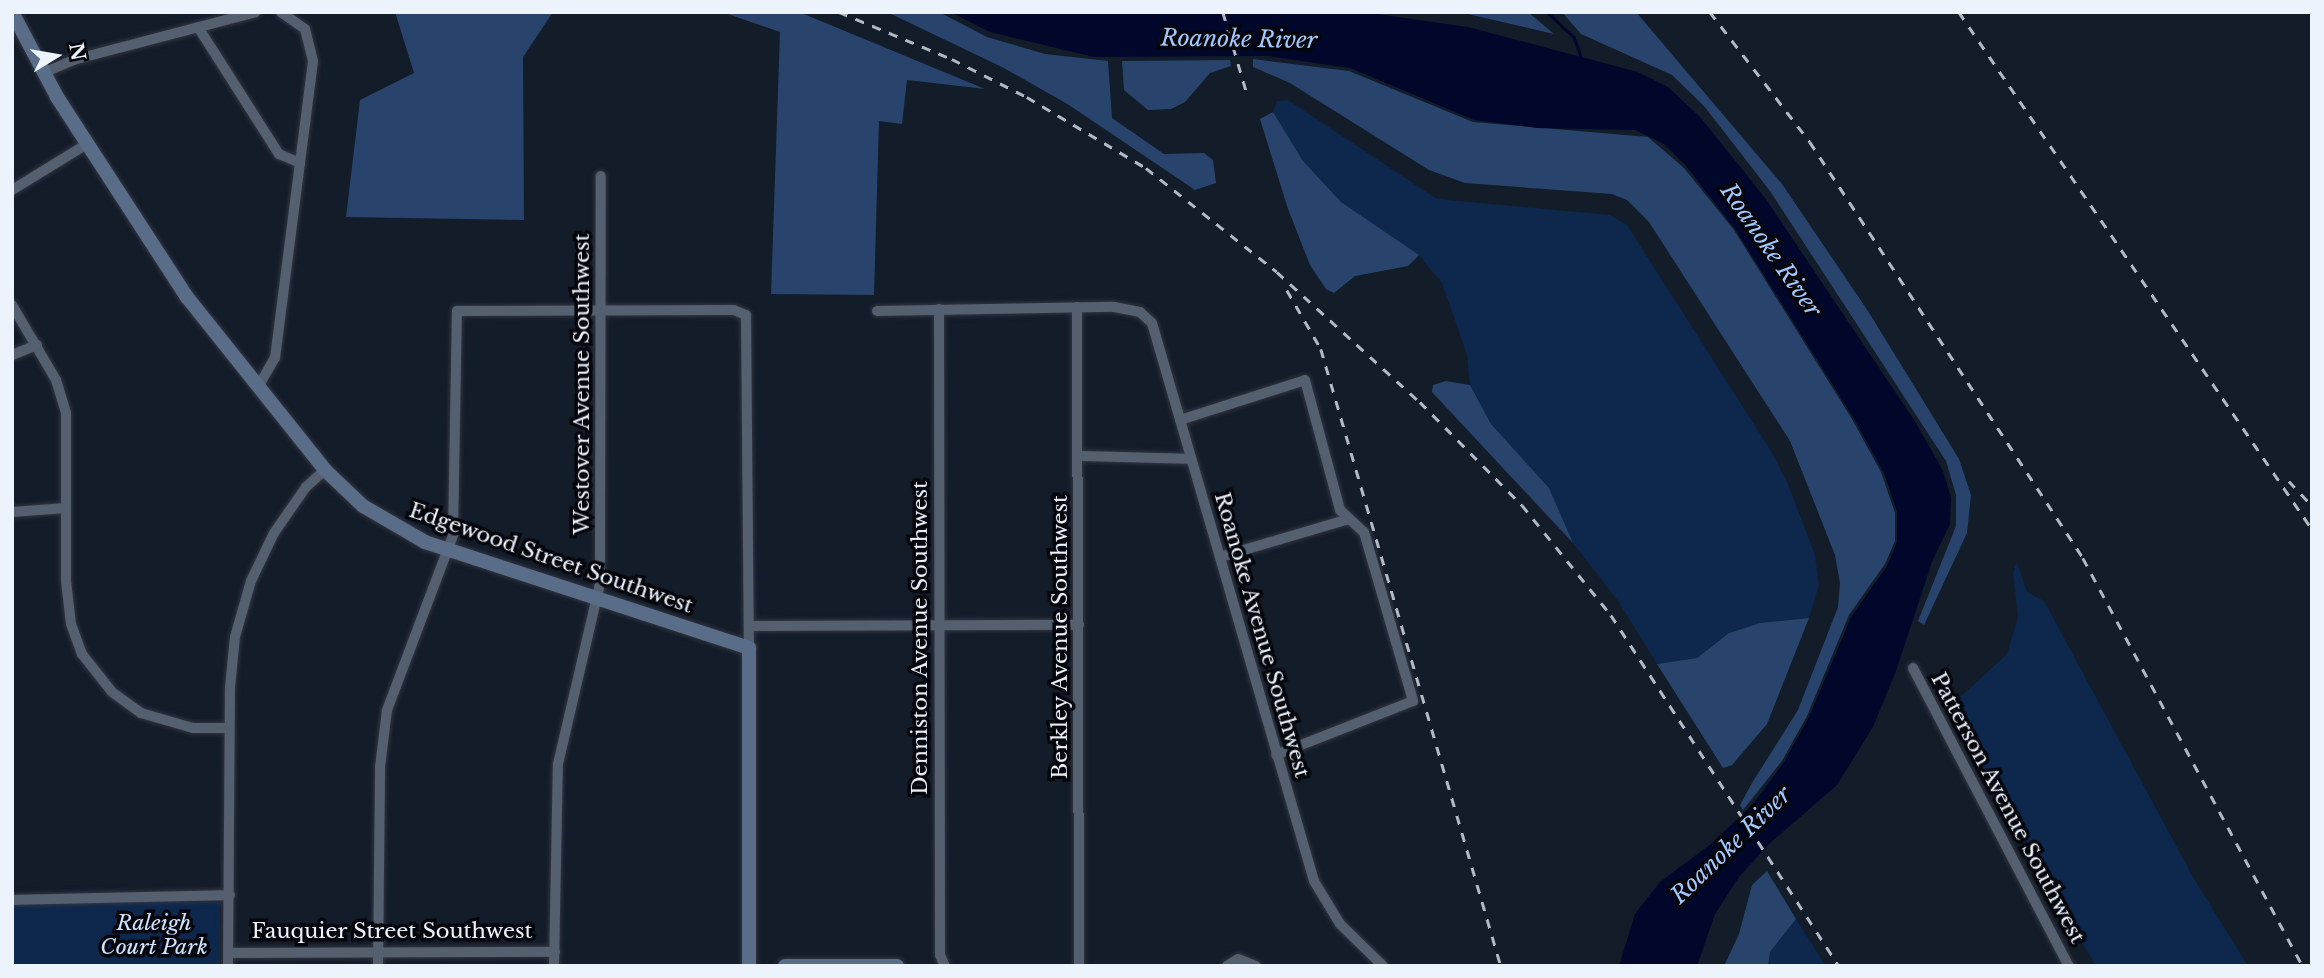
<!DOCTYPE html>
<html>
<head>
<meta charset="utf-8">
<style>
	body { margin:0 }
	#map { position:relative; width:2324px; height:978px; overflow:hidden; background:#131c29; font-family:"Libre Baskerville",serif }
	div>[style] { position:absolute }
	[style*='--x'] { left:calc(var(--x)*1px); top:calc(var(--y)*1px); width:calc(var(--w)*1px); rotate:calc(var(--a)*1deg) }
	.green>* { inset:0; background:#0d274d; transform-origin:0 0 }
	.forest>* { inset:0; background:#28446d }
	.water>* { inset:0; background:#00072b }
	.stream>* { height:2.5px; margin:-1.25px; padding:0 1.25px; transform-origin:1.25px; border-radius:1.25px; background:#00072b }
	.roads { filter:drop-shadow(0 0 2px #313540) drop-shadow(0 0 2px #313540) }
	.street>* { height:10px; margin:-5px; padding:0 5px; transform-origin:5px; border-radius:5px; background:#545f6f }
	.secondary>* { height:14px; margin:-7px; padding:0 7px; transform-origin:7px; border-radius:7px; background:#596c88 }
	.rail>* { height:2.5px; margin-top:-1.25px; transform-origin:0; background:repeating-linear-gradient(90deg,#b2b9c4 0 9px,transparent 0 18px) }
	span { translate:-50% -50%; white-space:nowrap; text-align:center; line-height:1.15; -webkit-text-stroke:7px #04060c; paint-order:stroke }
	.street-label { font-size:21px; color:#ecf3fd }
	.park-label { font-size:21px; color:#d0e3ff; font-style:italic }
	.water-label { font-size:23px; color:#a3c8fe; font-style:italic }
	.frame { position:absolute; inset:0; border:14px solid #ecf3fd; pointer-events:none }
	.north { position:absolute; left:21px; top:21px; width:70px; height:70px; -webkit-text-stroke:5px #04060c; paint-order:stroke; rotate:79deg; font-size:19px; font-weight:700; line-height:28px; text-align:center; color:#ecf3fd }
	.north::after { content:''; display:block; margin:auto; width:24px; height:32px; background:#ecf3fd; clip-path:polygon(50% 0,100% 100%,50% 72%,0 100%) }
</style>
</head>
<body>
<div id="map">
	<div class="green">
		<div style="clip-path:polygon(1288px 100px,1437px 199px,1610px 215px,1627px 225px,1771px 451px,1788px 484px,1815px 555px,1819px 585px,1809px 618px,1760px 623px,1729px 633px,1697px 658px,1657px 664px,1618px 601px,1573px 543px,1549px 488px,1491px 424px,1470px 385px,1467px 355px,1442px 283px,1419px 255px,1341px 202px,1303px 161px,1273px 112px,1277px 101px)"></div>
		<div style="clip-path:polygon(2017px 562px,2027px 592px,2044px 601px,2193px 877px,2248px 966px,2096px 966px,2050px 889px,1952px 710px,1954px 703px,2007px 654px,2018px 617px,2013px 572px)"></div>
		<div style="left:220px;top:902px;width:64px;height:208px;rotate:90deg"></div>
		<div style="clip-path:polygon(1796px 919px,1826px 966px,1768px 966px,1770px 952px)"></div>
	</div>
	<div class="forest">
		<div style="clip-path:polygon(395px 12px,553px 12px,523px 57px,524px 220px,346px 217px,360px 100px,414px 73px)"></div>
		<div style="clip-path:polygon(722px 12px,799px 12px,985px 89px,907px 80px,902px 124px,879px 121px,874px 295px,771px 294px,780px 32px)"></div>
		<div style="clip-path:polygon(887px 12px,939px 12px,987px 37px,1045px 54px,1108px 61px,1112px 118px,1164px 154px,1204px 153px,1213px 160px,1216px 183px,1195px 190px,1069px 105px,1004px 68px)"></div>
		<div style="clip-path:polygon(1457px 12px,1528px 12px,1554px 34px,1468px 14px)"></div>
		<div style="clip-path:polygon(1562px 12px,1636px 12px,1782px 184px,1868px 311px,1959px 459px,1971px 495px,1967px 533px,1924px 625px,1918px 621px,1956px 526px,1956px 495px,1946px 461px,1770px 191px,1704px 106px,1672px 75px,1581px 34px)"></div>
		<div style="clip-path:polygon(1253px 59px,1349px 71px,1473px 122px,1648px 137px,1684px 168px,1734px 230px,1852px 419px,1881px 472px,1895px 513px,1895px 541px,1885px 564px,1849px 615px,1807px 716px,1782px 761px,1743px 810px,1740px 805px,1752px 783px,1798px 710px,1838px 607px,1840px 583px,1835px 555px,1790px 441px,1649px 222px,1627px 200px,1612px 194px,1465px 183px,1429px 170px,1290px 83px,1253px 67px)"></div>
		<div style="clip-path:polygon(1230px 60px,1231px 66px,1210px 73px,1185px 102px,1171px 109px,1148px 110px,1124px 90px,1122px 61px)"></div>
		<div style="clip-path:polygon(1273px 112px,1303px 161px,1341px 202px,1419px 255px,1408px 266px,1355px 276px,1334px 293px,1326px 289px,1310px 265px,1288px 209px,1260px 119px)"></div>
		<div style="clip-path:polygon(1446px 381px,1470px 385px,1491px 424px,1549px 488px,1573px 543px,1432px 392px,1433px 385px)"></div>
		<div style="clip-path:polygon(1809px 618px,1767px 724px,1732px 765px,1723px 768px,1657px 664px,1697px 658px,1729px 633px,1760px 623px)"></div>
		<div style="clip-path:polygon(1767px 871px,1796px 919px,1770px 952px,1768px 966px,1724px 966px,1739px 934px,1752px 885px)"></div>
	</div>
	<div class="water">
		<div style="clip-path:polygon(950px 12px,1363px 12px,1468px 27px,1638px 72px,1668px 87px,1700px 117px,1766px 199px,1916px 423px,1943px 471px,1951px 498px,1950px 524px,1932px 562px,1896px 671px,1873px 727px,1837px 785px,1769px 844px,1739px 877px,1715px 914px,1697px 966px,1619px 966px,1635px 914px,1660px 882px,1711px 844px,1753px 804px,1784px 762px,1809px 717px,1851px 617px,1887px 566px,1897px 542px,1897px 512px,1884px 473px,1853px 417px,1735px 229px,1686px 166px,1664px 144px,1635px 130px,1537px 128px,1474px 120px,1350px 68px,1266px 56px,1094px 57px,990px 32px)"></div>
	</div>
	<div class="stream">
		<div style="--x:1547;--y:12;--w:37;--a:43"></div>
		<div style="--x:1574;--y:37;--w:20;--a:70"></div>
	</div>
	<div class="roads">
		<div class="street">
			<div style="--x:198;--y:27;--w:151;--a:57.5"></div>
			<div style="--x:279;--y:154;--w:23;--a:23"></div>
			<div style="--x:43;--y:73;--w:33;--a:-23"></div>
			<div style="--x:73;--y:60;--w:189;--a:-14.7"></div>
			<div style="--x:12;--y:190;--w:88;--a:-31.5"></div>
			<div style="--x:12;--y:305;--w:87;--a:59.6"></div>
			<div style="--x:56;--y:380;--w:34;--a:73"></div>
			<div style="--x:66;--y:413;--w:168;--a:90"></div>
			<div style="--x:66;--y:581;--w:43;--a:83.4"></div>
			<div style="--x:71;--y:624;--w:32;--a:70"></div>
			<div style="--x:82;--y:654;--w:48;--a:51.7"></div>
			<div style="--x:112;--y:692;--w:36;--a:36"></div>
			<div style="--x:141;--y:713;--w:54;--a:16.1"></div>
			<div style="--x:193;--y:728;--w:36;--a:0"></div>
			<div style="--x:1077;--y:307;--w:659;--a:89.83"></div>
			<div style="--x:939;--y:309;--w:646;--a:89.91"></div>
			<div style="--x:940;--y:955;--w:12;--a:66"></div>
			<div style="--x:877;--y:311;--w:237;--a:-1"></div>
			<div style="--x:1114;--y:307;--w:26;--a:11"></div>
			<div style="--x:1140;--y:312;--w:16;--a:43"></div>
			<div style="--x:1152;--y:323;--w:581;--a:73.81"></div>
			<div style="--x:1314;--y:881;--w:50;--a:58.8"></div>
			<div style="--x:1340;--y:924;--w:60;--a:44.3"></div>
			<div style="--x:12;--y:355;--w:27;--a:-22"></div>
			<div style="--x:258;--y:387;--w:34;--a:-60"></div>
			<div style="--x:275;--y:358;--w:299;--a:-82.7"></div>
			<div style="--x:313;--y:61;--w:33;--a:-104"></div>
			<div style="--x:305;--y:29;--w:29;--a:-145"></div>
			<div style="--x:1180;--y:420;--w:131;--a:-17.7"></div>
			<div style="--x:1305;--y:380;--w:135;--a:74.9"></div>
			<div style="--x:1340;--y:510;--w:33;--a:43"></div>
			<div style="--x:1364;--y:532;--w:176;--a:73.8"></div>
			<div style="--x:1413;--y:701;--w:147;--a:158.5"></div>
			<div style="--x:1078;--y:456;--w:113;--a:1.5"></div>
			<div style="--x:12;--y:512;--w:54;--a:-4.2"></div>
			<div style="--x:1220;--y:557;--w:134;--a:-16.4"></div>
			<div style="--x:749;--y:626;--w:330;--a:-0.2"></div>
			<div style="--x:1913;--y:668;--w:336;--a:62.4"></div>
			<div style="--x:12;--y:900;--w:218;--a:-1.3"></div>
			<div style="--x:229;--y:953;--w:326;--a:-0.2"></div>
			<div style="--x:228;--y:966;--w:279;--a:-89.6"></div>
			<div style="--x:230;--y:687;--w:50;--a:-84.3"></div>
			<div style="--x:235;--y:637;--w:58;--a:-74.1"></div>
			<div style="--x:251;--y:581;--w:53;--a:-64.4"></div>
			<div style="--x:274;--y:533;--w:56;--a:-55.2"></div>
			<div style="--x:306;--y:487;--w:25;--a:-42"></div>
			<div style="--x:378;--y:966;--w:199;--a:-89.4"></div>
			<div style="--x:380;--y:767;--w:57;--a:-83"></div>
			<div style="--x:387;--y:710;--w:187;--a:-69.3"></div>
			<div style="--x:453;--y:535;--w:224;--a:-89"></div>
			<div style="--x:457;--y:311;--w:277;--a:-0.2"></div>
			<div style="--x:734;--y:310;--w:13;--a:23"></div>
			<div style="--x:746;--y:315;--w:333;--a:89.5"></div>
			<div style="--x:554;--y:966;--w:202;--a:-88.9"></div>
			<div style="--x:558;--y:764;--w:185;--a:-76.9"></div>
			<div style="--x:600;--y:584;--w:408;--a:-89.9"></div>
			<div style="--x:1227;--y:966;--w:13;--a:-32"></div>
			<div style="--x:1238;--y:959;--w:19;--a:21"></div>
		</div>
		<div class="secondary">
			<div style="--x:12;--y:12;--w:96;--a:62.1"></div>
			<div style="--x:57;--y:97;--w:239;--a:57"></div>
			<div style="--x:187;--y:297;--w:221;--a:51.4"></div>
			<div style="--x:325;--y:470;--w:52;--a:43.5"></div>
			<div style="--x:363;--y:506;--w:72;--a:30.1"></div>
			<div style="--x:425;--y:542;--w:341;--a:18.1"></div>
			<div style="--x:749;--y:648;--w:318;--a:90"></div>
			<div style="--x:785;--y:966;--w:112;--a:0"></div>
		</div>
	</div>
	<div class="rail">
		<div style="--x:839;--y:12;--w:122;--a:22.6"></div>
		<div style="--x:952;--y:59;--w:84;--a:26.9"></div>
		<div style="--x:1027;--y:97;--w:139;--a:30.8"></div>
		<div style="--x:1146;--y:168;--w:167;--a:38.4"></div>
		<div style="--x:1277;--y:272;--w:193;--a:42.3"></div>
		<div style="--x:1420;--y:402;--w:145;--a:45.3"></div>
		<div style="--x:1522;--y:505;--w:141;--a:51"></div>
		<div style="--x:1611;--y:615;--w:419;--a:57"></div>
		<div style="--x:1223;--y:12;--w:89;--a:73.6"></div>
		<div style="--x:1710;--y:12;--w:164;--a:52.4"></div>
		<div style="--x:1810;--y:142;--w:498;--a:56.7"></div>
		<div style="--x:2083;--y:558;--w:464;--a:61.7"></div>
		<div style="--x:1959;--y:12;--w:626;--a:55.68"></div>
		<div style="--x:1287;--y:290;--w:68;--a:60"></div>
		<div style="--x:1321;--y:349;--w:643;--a:73.74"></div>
		<div style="--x:2289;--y:481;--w:34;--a:47"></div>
	</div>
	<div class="street-label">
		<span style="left:582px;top:384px;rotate:-90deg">Westover Avenue Southwest</span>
		<span style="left:551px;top:558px;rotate:19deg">Edgewood Street Southwest</span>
		<span style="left:1262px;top:635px;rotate:74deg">Roanoke Avenue Southwest</span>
		<span style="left:1060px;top:637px;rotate:-90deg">Berkley Avenue Southwest</span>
		<span style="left:920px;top:638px;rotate:-90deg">Denniston Avenue Southwest</span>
		<span style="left:2008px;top:808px;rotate:62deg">Patterson Avenue Southwest</span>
		<span style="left:392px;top:931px">Fauquier Street Southwest</span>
	</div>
	<div class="park-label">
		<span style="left:154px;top:935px">Raleigh<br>Court Park</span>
	</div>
	<div class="water-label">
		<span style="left:1239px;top:39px;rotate:1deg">Roanoke River</span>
		<span style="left:1771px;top:250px;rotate:55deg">Roanoke River</span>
		<span style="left:1731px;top:845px;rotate:-44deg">Roanoke River</span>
	</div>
	<div class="frame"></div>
	<div class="north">N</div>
</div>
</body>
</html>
